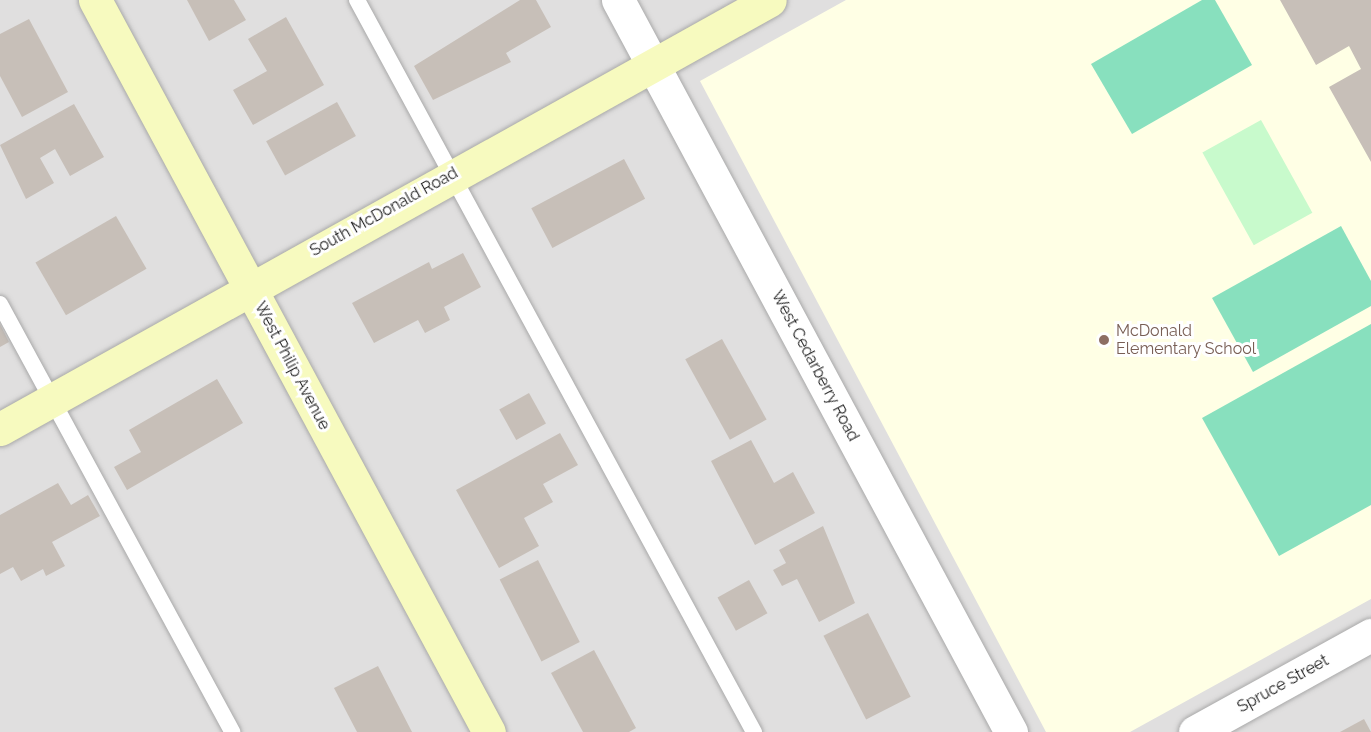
<!DOCTYPE html>
<html>
<head>
<meta charset="utf-8">
<style>
	body { margin:0 }
	#map { position:relative; width:1371px; height:732px; overflow:hidden; background:#f2efe9; font-family:Raleway,sans-serif }
	div>[style] { position:absolute }
	[style*='--x'] { left:calc(var(--x)*1px); top:calc(var(--y)*1px); width:calc(var(--w)*1px); rotate:calc(var(--a)*1deg) }
	.residential>* { inset:0; background:#e0dfdf; transform-origin:0 0 }
	.education>* { inset:0; background:#ffffe5 }
	.park>* { inset:0; background:#c8facc; transform-origin:0 0 }
	.pitch>* { inset:0; background:#88e0be }
	.building>* { inset:0; background:#c7bfb8; transform-origin:0 0 }
	.roads { filter:drop-shadow(0 0 2px #a9a9a9) drop-shadow(0 0 2px #a9a9a9) }
	.lane>* { height:16px; margin:-8px; padding:0 8px; transform-origin:8px; border-radius:8px; background:#fff }
	.street>* { height:33px; margin:-16.5px; padding:0 16.5px; transform-origin:16.5px; border-radius:16.5px; background:#fff }
	.secondary>* { height:33px; margin:-16.5px; padding:0 16.5px; transform-origin:16.5px; border-radius:16.5px; background:#f7fabf }
	.dots>* { width:16px; height:16px; translate:-50% -50%; box-sizing:border-box; border:3px solid #fff; border-radius:50% }
	span { translate:-50% -50%; white-space:nowrap; text-align:center; line-height:1.15; -webkit-text-stroke:6px #fff; paint-order:stroke }
	.street-label { font-size:16px; color:#222 }
	.education-label { font-size:16px; color:#785e54 }
	.left { translate:0 -50%; text-align:left }
</style>
</head>
<body>
<div id="map">
	<div class="residential">
		<div style="left:0;top:0;width:1371px;height:732px"></div>
	</div>
	<div class="education">
		<div style="clip-path:polygon(846px 0,1371px 0,1371px 599px,1130px 732px,1046px 732px,700px 81px)"></div>
	</div>
	<div class="park">
		<div style="left:1261px;top:120px;width:106px;height:67px;rotate:61deg"></div>
	</div>
	<div class="pitch">
		<div style="clip-path:polygon(1202px 0,1215px 0,1252px 65px,1132px 134px,1091px 64px)"></div>
		<div style="clip-path:polygon(1341px 226px,1371px 281px,1371px 306px,1253px 372px,1212px 298px)"></div>
		<div style="clip-path:polygon(1371px 324px,1371px 505px,1279px 556px,1202px 418px)"></div>
	</div>
	<div class="building">
		<div style="clip-path:polygon(187px 0,234px 0,246px 20px,209px 41px)"></div>
		<div style="clip-path:polygon(520px 0,536px 0,551px 27px,506px 53px,511px 62px,433px 100px,414px 66px)"></div>
		<div style="clip-path:polygon(1280px 0,1371px 0,1371px 162px,1329px 87px,1361px 69px,1349px 46px,1316px 65px)"></div>
		<div style="clip-path:polygon(286px 17px,324px 85px,253px 125px,233px 90px,267px 71px,248px 39px)"></div>
		<div style="clip-path:polygon(29px 19px,68px 92px,22px 117px,0 76px,0 34px)"></div>
		<div style="left:337px;top:102px;width:39px;height:81px;rotate:61deg"></div>
		<div style="clip-path:polygon(74px 104px,104px 157px,70px 176px,55px 149px,40px 158px,54px 183px,26px 199px,0 145px)"></div>
		<div style="left:624px;top:159px;width:45px;height:105px;rotate:62deg"></div>
		<div style="left:116px;top:216px;width:61px;height:93px;rotate:60deg"></div>
		<div style="clip-path:polygon(463px 253px,481px 287px,444px 307px,450px 320px,425px 333px,418px 320px,374px 343px,352px 303px,429px 262px,432px 269px)"></div>
		<div style="clip-path:polygon(0 324px,9px 342px,0 347px)"></div>
		<div style="left:722px;top:339px;width:92px;height:42px;rotate:61deg"></div>
		<div style="clip-path:polygon(217px 379px,243px 423px,127px 490px,114px 467px,141px 452px,129px 430px)"></div>
		<div style="left:529px;top:393px;width:35px;height:34px;rotate:61deg"></div>
		<div style="clip-path:polygon(560px 433px,578px 465px,543px 484px,553px 502px,524px 518px,539px 546px,499px 568px,456px 490px)"></div>
		<div style="clip-path:polygon(751px 440px,774px 483px,793px 472px,815px 513px,755px 545px,711px 461px)"></div>
		<div style="clip-path:polygon(58px 483px,71px 505px,88px 495px,100px 516px,52px 542px,65px 566px,46px 576px,43px 569px,21px 581px,13px 567px,0 574px,0 515px)"></div>
		<div style="clip-path:polygon(823px 526px,855px 603px,819px 622px,797px 579px,782px 586px,773px 570px,786px 563px,779px 550px)"></div>
		<div style="left:538px;top:560px;width:92px;height:43px;rotate:63deg"></div>
		<div style="left:749px;top:580px;width:38px;height:36px;rotate:61deg"></div>
		<div style="left:868px;top:613px;width:94px;height:50px;rotate:63deg"></div>
		<div style="clip-path:polygon(594px 650px,636px 728px,629px 732px,583px 732px,551px 673px)"></div>
		<div style="clip-path:polygon(378px 666px,412px 732px,357px 732px,334px 688px)"></div>
		<div style="clip-path:polygon(1364px 719px,1371px 732px,1340px 732px)"></div>
	</div>
	<div class="roads">
		<div class="lane">
			<div style="--x:357;--y:0;--w:833;--a:61.53"></div>
			<div style="--x:0;--y:304;--w:487;--a:61.5"></div>
		</div>
		<div class="street">
			<div style="--x:618;--y:0;--w:831;--a:61.77"></div>
			<div style="--x:1195;--y:732;--w:201;--a:-28.9"></div>
		</div>
		<div class="secondary">
			<div style="--x:95;--y:0;--w:831;--a:61.71"></div>
			<div style="--x:0;--y:429;--w:881;--a:-29.12"></div>
		</div>
	</div>
	<div class="dots">
		<div style="left:1104px;top:340px;background:#8d6e63"></div>
	</div>
	<div class="street-label">
		<span style="left:384px;top:212px;rotate:-29deg">South McDonald Road</span>
		<span style="left:292px;top:366px;rotate:62deg">West Philip Avenue</span>
		<span style="left:815px;top:366px;rotate:62deg">West Cedarberry Road</span>
		<span style="left:1283px;top:684px;rotate:-29deg">Spruce Street</span>
	</div>
	<div class="education-label">
		<span class="left" style="left:1116px;top:340px">McDonald<br>Elementary School</span>
	</div>
</div>
</body>
</html>
